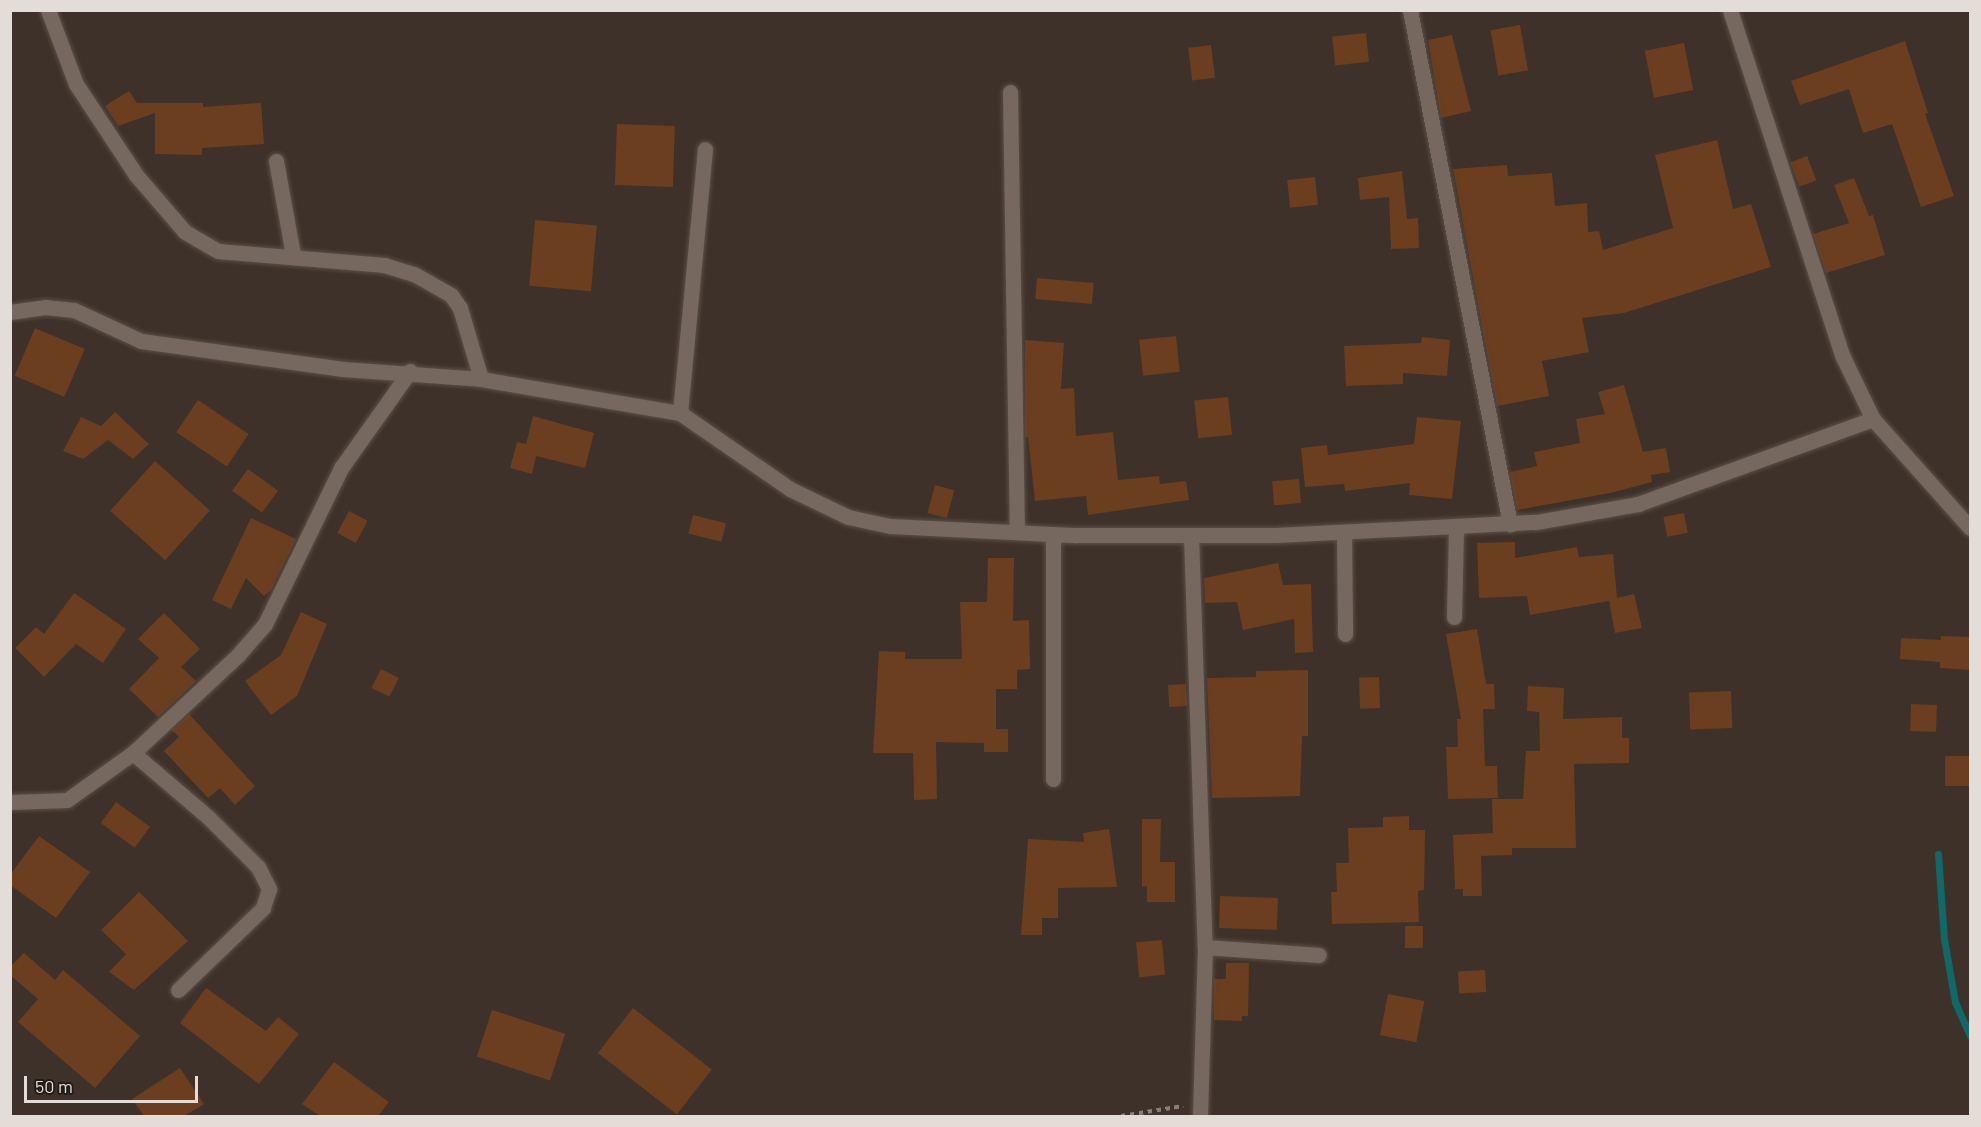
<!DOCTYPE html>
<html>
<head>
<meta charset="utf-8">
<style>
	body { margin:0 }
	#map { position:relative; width:1981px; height:1127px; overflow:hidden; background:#3e3129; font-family:Barlow,sans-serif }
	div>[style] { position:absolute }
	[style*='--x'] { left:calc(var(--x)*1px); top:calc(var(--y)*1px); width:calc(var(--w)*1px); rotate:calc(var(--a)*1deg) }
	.stream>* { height:7px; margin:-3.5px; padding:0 3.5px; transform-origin:3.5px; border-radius:3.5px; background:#106968 }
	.building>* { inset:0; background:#6a3e1f; transform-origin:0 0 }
	.path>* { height:4px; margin-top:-2px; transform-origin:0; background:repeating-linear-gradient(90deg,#8a7f78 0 4.5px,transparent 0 9px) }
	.roads { filter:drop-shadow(0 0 2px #5a5049) drop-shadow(0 0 2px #5a5049) }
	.minor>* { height:15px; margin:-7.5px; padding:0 7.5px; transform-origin:7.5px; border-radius:7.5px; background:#77685f }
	span { translate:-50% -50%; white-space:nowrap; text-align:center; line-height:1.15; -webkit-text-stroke:6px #211b17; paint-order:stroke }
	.frame { position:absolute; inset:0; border:12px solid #e4dcd6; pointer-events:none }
	.scale { position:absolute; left:24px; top:1076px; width:174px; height:27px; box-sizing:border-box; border:3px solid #e4dcd6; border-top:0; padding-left:8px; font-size:18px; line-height:21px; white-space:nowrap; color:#e4dcd6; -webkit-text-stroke:4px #211b17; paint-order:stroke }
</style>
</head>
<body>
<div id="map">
	<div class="stream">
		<div style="--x:1938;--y:854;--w:85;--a:86"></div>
		<div style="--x:1944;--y:939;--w:64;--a:80.1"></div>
		<div style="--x:1955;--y:1002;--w:37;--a:66"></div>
	</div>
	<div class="building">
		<div style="left:1520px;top:25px;width:46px;height:30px;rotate:80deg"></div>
		<div style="left:1366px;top:33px;width:29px;height:34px;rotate:84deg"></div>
		<div style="clip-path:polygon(1452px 35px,1471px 111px,1441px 118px,1428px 40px)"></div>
		<div style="clip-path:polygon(1905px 41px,1928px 113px,1925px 114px,1954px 196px,1921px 207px,1892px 124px,1863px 133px,1849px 89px,1800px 105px,1791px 81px)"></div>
		<div style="left:1684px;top:43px;width:48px;height:40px;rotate:79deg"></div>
		<div style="left:1211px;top:45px;width:33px;height:23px;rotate:83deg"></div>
		<div style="clip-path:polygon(129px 91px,137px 103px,203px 103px,203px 107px,261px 103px,264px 144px,202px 148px,202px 155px,155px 154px,155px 113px,118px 126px,105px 106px)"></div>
		<div style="left:617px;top:124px;width:58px;height:61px;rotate:2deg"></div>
		<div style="clip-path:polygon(1717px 140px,1733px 209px,1751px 204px,1771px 267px,1624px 313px,1582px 318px,1589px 352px,1542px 361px,1549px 396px,1497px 406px,1453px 169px,1507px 165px,1508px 176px,1552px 173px,1555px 206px,1587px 203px,1588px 232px,1599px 231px,1603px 250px,1673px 228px,1655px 155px)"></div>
		<div style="left:1807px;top:156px;width:26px;height:18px;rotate:69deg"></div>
		<div style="clip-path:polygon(1402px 171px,1407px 219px,1418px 218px,1419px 248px,1391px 249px,1389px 197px,1360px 200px,1358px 178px)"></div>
		<div style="left:1315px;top:177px;width:28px;height:28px;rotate:84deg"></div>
		<div style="clip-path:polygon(1854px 178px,1869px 216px,1873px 215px,1885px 255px,1826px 273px,1813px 234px,1849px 223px,1834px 185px)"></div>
		<div style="left:535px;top:220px;width:62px;height:66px;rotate:5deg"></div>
		<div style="left:1037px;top:278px;width:57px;height:21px;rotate:5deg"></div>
		<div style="left:35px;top:328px;width:54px;height:52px;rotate:23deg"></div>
		<div style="left:1176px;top:336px;width:36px;height:37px;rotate:84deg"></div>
		<div style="clip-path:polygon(1422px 337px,1450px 340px,1447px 376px,1403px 373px,1403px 384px,1346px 386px,1344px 346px,1421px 343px)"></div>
		<div style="clip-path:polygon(1025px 340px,1064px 343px,1061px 389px,1074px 388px,1076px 436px,1113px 432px,1118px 480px,1159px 476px,1160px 484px,1186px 481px,1189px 500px,1088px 515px,1086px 496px,1035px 501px,1028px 437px,1025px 437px)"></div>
		<div style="clip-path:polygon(1624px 385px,1643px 452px,1666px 448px,1670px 472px,1651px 475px,1652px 482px,1610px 493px,1517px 510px,1510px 472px,1537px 466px,1534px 452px,1580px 443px,1576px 419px,1605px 414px,1598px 392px)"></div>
		<div style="left:1228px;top:397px;width:38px;height:34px;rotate:84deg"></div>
		<div style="left:198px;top:400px;width:61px;height:39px;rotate:34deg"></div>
		<div style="clip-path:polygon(115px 412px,149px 444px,133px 459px,108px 440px,83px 459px,63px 451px,81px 417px,101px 426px)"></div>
		<div style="clip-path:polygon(533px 416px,594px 433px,585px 468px,536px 456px,532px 474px,510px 468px,517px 442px,526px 444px)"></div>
		<div style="clip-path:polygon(1417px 417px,1461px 421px,1452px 499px,1409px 495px,1410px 483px,1345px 491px,1344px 484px,1305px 487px,1301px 448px,1327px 445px,1328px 455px,1414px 444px)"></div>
		<div style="left:155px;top:461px;width:74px;height:67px;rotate:42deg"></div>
		<div style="left:248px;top:469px;width:37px;height:27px;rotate:36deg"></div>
		<div style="left:1299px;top:479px;width:24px;height:27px;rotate:85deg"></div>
		<div style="left:935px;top:485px;width:20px;height:29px;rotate:15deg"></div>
		<div style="left:349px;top:511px;width:21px;height:25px;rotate:28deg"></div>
		<div style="left:1684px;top:513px;width:20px;height:21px;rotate:79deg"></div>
		<div style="left:693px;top:515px;width:34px;height:19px;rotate:14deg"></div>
		<div style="clip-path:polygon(251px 518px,296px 539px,271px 590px,264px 596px,246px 578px,231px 609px,212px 600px)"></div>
		<div style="clip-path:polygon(1515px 542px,1515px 558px,1577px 547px,1579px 557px,1613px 554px,1617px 598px,1634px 594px,1642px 628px,1615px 633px,1609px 601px,1530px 615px,1527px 596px,1479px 598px,1477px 543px)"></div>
		<div style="clip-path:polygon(988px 558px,1014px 558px,1013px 621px,1029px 620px,1030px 669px,1017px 670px,1017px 689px,996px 689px,996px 729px,1008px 729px,1008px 752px,984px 752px,984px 743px,936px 742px,937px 799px,914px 800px,913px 753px,873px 753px,879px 651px,905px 652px,905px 659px,962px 659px,960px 602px,987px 602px)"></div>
		<div style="clip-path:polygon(1278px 563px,1283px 585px,1311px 584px,1313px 652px,1295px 653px,1294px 619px,1243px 630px,1237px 602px,1205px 603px,1204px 578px)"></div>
		<div style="clip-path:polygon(74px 593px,126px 629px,103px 663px,76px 644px,44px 677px,15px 648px,36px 627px,44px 634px)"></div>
		<div style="clip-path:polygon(301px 612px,327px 624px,297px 696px,271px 715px,245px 681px,281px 655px)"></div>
		<div style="clip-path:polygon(164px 613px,200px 649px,181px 667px,196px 681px,158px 717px,129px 689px,159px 658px,138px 639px)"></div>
		<div style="clip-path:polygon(1477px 629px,1486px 684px,1494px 684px,1495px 709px,1483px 709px,1485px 766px,1497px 766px,1498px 798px,1448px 799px,1446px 747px,1458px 747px,1457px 719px,1461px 719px,1446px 634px)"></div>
		<div style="clip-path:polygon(1941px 636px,1971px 637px,1971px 670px,1940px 668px,1940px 662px,1900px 659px,1901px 638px,1941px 640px)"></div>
		<div style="left:381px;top:669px;width:20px;height:21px;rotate:27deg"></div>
		<div style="clip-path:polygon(1308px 670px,1308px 736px,1302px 736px,1300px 796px,1212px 798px,1207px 678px,1256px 677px,1256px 671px)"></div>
		<div style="left:1379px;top:677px;width:31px;height:20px;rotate:88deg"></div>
		<div style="left:1186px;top:684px;width:22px;height:18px;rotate:87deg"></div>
		<div style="clip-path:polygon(1528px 686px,1564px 688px,1563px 719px,1622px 717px,1622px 738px,1629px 738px,1629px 763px,1574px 764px,1576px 848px,1512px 848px,1512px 855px,1481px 856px,1482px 896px,1463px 896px,1463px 889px,1455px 889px,1453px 835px,1493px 833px,1492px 799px,1523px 799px,1526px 751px,1540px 751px,1539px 712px,1527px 711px)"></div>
		<div style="left:1731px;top:691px;width:37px;height:42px;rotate:88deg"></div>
		<div style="left:1911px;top:704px;width:26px;height:27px;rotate:2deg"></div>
		<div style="clip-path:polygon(189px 714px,255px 786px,235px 805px,220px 788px,208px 798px,164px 751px,179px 737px,171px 730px)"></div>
		<div style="left:1971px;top:756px;width:30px;height:26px;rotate:90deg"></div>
		<div style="left:116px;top:802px;width:42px;height:26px;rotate:36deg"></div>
		<div style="clip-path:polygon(1409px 816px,1409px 830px,1425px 830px,1424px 890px,1418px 891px,1419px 922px,1332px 924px,1331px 892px,1337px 892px,1336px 863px,1349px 863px,1348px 828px,1383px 827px,1383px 817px)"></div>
		<div style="clip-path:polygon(1142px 819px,1161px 819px,1160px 862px,1175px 862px,1175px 902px,1147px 902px,1147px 886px,1142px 887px)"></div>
		<div style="clip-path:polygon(1109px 829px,1117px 887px,1058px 888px,1058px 918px,1042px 918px,1042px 935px,1021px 935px,1028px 839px,1084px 842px,1083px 833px)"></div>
		<div style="clip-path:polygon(39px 836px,90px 872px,56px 918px,10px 885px,10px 875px)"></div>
		<div style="clip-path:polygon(139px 892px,188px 941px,134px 990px,109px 972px,126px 954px,101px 930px)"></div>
		<div style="left:1220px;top:896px;width:58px;height:32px;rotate:2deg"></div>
		<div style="left:1405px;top:926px;width:18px;height:22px"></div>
		<div style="left:1162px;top:940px;width:35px;height:26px;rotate:85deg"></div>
		<div style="clip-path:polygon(24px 953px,55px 980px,63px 970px,140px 1036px,95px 1088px,18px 1022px,38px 999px,10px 975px,10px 967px)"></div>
		<div style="clip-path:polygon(1226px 963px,1249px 963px,1248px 1016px,1242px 1016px,1242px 1021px,1214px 1020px,1214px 979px,1226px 979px)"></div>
		<div style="left:1485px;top:970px;width:22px;height:27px;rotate:87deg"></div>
		<div style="clip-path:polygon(206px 988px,266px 1031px,278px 1017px,299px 1034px,259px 1084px,180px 1023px)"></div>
		<div style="left:1388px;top:994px;width:37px;height:42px;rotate:11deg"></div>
		<div style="left:633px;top:1008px;width:100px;height:57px;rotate:38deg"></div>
		<div style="left:492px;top:1010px;width:77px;height:49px;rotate:18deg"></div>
		<div style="clip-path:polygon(334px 1062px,389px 1102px,378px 1116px,320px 1116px,302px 1104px)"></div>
		<div style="clip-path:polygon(180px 1068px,204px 1104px,184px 1116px,144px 1116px,132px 1099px)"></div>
	</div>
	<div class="path">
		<div style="--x:1121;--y:1116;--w:63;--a:-9.2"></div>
	</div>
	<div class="roads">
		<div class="minor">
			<div style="--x:48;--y:10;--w:79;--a:69.3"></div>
			<div style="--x:76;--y:84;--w:109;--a:56.6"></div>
			<div style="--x:136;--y:175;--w:75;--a:49.3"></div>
			<div style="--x:185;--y:232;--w:38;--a:30"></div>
			<div style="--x:218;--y:251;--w:167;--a:4.8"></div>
			<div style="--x:384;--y:265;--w:31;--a:17"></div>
			<div style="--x:414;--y:274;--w:43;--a:29.6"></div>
			<div style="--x:451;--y:295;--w:16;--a:55"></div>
			<div style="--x:460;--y:308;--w:74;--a:73.5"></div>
			<div style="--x:1410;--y:10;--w:524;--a:78.99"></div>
			<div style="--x:1730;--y:10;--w:363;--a:72"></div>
			<div style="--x:1842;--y:355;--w:71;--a:64.2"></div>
			<div style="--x:1873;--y:419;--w:146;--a:48.3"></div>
			<div style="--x:1010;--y:92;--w:440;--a:89.1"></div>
			<div style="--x:276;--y:161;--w:96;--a:79.7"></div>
			<div style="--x:10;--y:312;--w:35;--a:-8"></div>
			<div style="--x:45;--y:307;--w:29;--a:6"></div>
			<div style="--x:74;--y:310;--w:74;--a:24.8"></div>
			<div style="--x:141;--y:341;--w:204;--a:7.9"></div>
			<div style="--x:343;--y:369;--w:138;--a:4.1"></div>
			<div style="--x:481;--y:379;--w:202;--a:9.7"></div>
			<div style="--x:680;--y:413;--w:134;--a:34.6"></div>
			<div style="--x:790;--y:489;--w:64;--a:25.8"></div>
			<div style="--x:848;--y:517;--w:43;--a:12.1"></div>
			<div style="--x:890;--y:526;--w:187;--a:2.8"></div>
			<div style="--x:1077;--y:535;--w:199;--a:0"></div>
			<div style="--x:1276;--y:535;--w:260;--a:-2.9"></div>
			<div style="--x:1536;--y:522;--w:104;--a:-10"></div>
			<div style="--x:1638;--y:504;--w:250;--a:-19.9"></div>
			<div style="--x:680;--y:413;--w:265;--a:-84.6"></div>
			<div style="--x:1344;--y:533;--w:101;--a:89.4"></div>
			<div style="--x:1053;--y:534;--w:245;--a:90"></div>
			<div style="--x:1191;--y:535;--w:412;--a:88.1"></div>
			<div style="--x:1205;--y:947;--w:169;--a:91.7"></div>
			<div style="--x:1454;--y:617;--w:91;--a:-88.7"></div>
			<div style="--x:133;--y:753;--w:99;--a:40.5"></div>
			<div style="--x:208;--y:817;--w:71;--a:45"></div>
			<div style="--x:258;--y:867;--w:25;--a:63"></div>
			<div style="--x:269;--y:889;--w:20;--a:108"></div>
			<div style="--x:263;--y:908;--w:118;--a:136"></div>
			<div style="--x:10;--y:802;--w:57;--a:-2"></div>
			<div style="--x:67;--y:800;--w:81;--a:-35.5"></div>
			<div style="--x:133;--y:753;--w:144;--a:-43"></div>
			<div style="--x:238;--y:655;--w:41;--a:-48.9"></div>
			<div style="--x:265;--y:624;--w:174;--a:-64"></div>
			<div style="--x:341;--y:468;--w:119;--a:-54.6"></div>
			<div style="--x:1205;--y:947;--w:114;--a:4"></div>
		</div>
	</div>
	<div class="frame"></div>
	<div class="scale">50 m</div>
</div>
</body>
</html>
